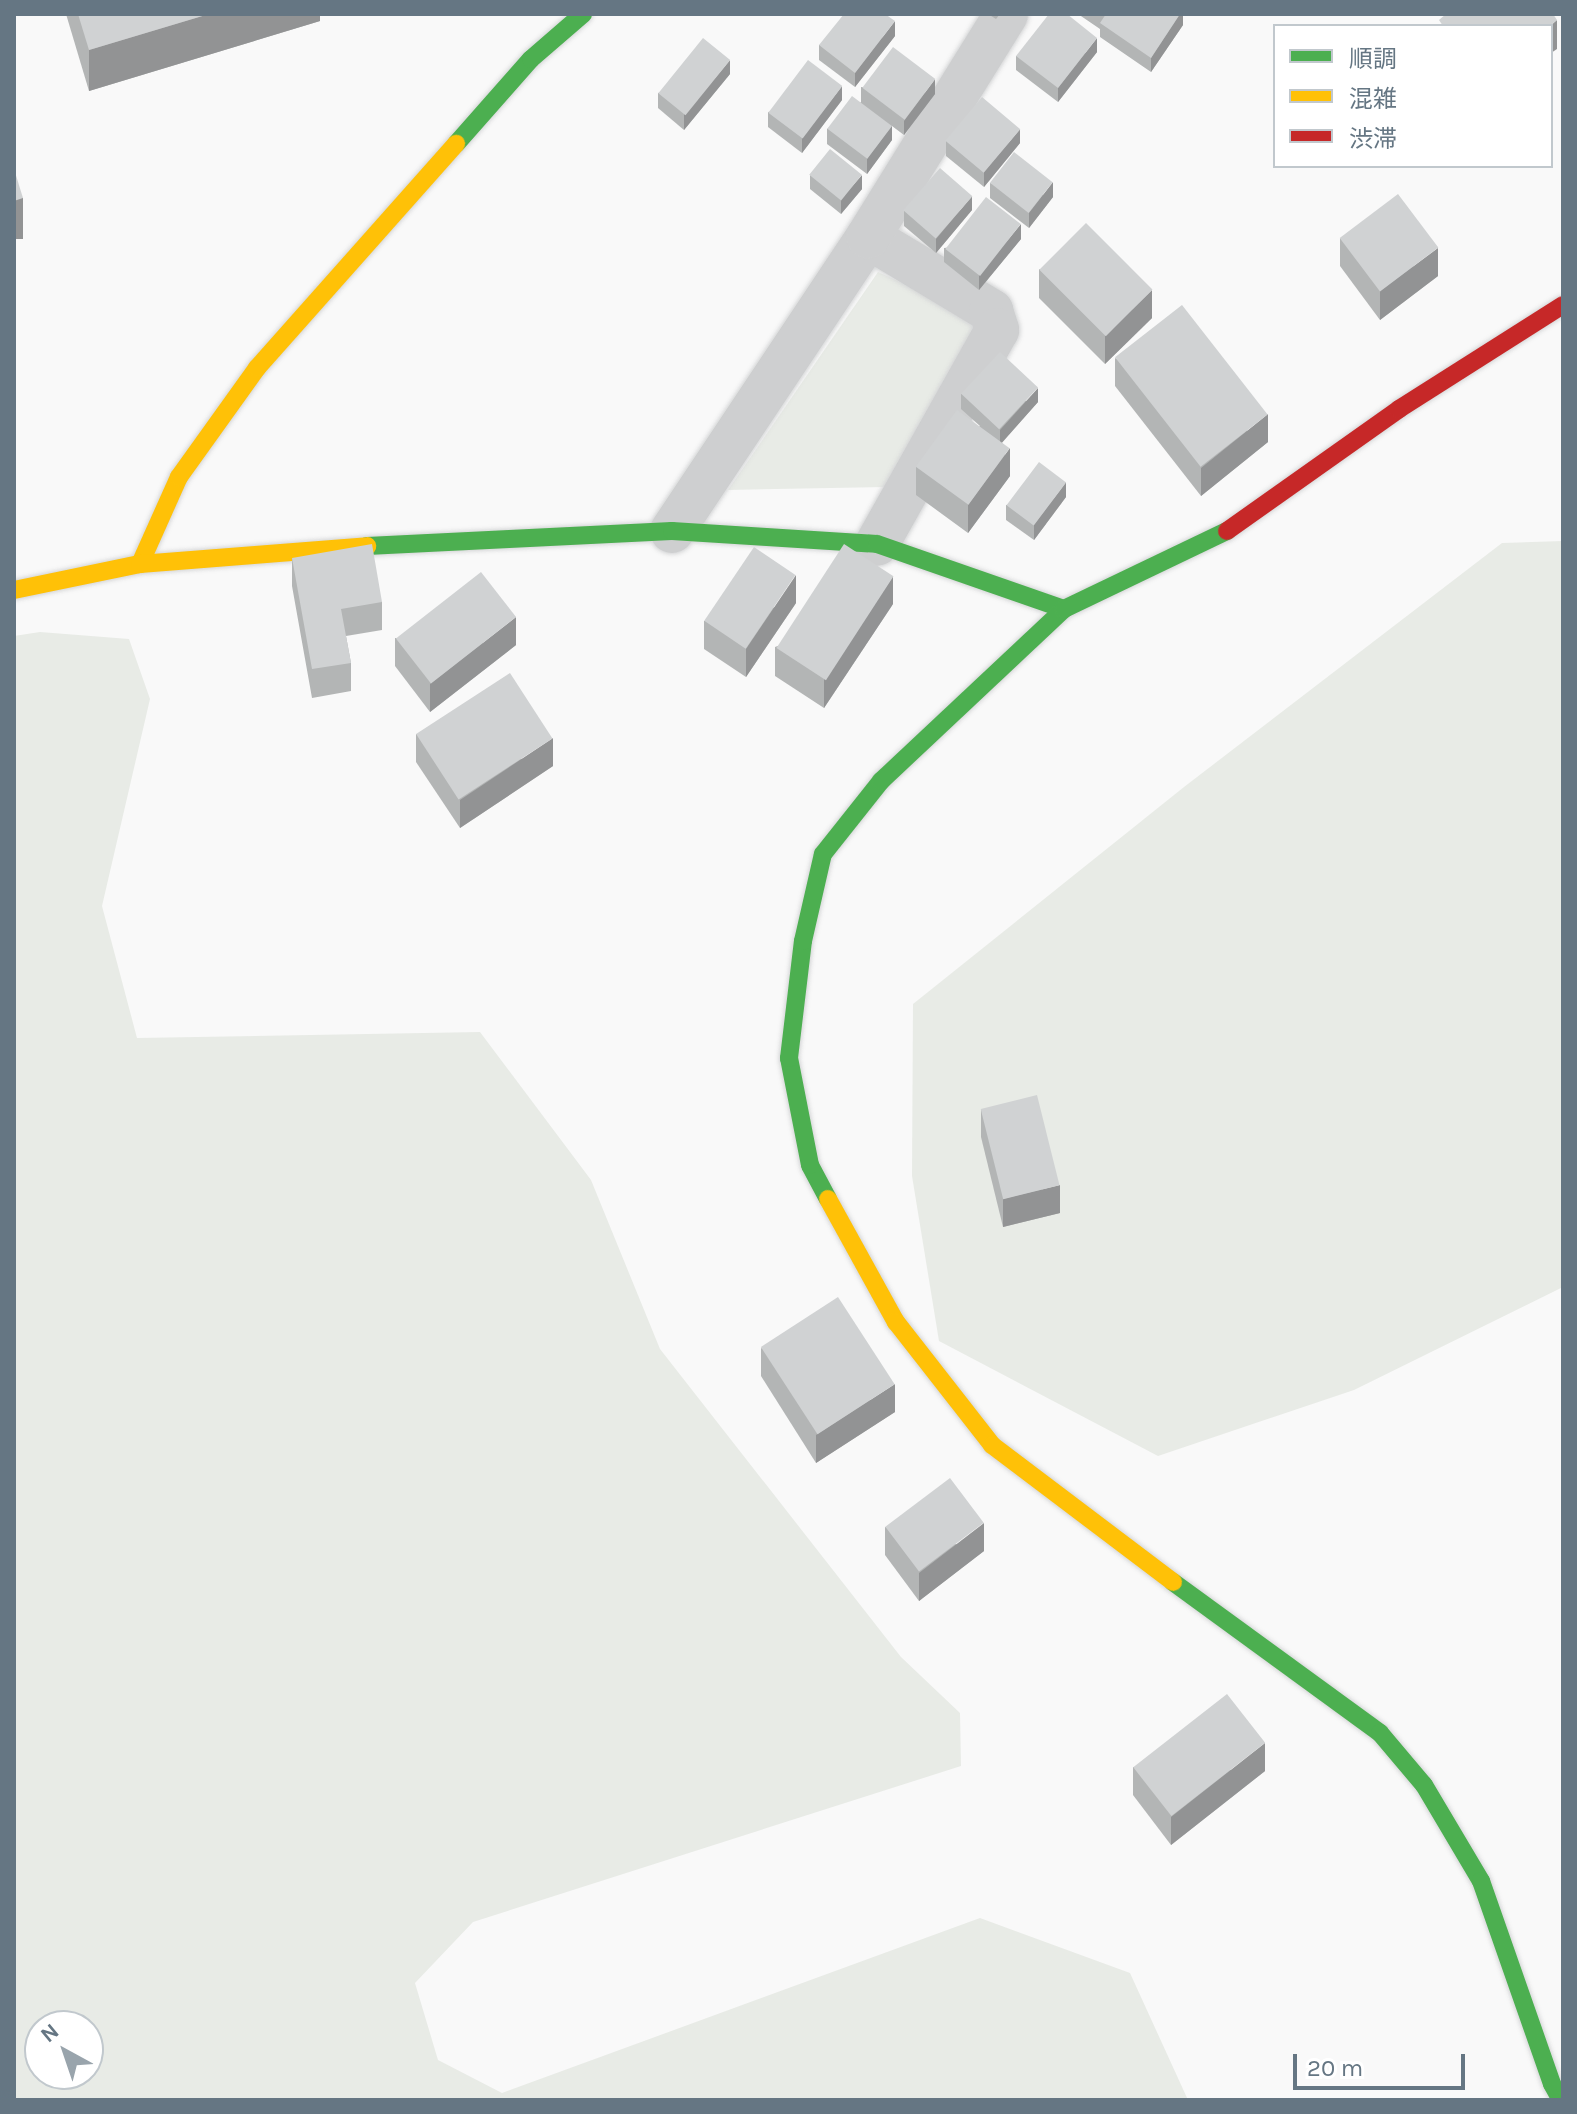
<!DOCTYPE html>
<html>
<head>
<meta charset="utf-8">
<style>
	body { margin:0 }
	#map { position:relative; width:1577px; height:2114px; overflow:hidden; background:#f9f9f9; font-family:Karla,"Noto Sans JP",sans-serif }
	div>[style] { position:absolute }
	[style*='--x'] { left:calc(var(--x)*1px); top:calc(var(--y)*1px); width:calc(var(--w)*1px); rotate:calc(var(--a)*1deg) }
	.green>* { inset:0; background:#e8ebe6 }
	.roads { filter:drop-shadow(0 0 2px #d5d6d7) drop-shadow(0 0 2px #d5d6d7) }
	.street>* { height:44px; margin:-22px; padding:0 22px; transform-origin:22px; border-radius:22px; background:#cecfd0 }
	.fast>* { height:18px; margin:-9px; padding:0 9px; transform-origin:9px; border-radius:9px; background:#4caf50 }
	.slow>* { height:18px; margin:-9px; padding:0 9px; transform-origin:9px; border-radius:9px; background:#ffc107 }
	.jam>* { height:18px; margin:-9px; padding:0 9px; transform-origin:9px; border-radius:9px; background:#c62828 }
	.wall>* { inset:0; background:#b3b5b5 }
	.shaded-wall>* { inset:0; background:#929394; transform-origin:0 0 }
	.building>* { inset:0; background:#d0d2d3; transform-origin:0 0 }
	span { translate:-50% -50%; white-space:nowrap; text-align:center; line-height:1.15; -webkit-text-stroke:8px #fff; paint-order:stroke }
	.frame { position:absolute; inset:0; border:16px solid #657683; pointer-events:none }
	.legend { position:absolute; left:1273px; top:24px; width:280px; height:144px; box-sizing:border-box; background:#fff; border:2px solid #c1c8cd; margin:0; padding:10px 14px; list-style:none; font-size:24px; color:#657683 }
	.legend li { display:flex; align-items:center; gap:16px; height:40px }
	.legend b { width:40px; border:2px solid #c1c8cd }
	.north { position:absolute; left:24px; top:2010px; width:80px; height:80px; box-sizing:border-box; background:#fff; border:2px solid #c1c8cd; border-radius:50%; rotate:320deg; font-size:22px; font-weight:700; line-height:32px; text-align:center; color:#657683 }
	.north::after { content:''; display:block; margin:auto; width:28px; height:36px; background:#99a4ac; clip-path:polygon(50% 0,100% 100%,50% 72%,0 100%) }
	.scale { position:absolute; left:1293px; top:2054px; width:172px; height:36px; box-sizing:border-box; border:4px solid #657683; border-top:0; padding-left:10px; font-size:24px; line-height:28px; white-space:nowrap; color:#657683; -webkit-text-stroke:6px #fff; paint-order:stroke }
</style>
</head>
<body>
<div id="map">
	<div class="green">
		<div style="clip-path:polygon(878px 272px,980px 318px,886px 487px,728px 490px)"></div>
		<div style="clip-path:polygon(1563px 541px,1563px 1287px,1354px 1390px,1158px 1456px,939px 1341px,912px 1176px,913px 1004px,1184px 787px,1502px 543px)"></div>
		<div style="clip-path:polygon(evenodd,40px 632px,129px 639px,150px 699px,102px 906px,137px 1038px,480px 1032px,591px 1180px,660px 1349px,901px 1657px,960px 1713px,961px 1766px,473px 1922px,415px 1983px,438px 2060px,502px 2093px,980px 1918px,1130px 1973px,1188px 2100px,14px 2100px,14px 636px,40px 632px,40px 2026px,88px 2026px,88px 2074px,40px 2074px,40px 2026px)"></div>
	</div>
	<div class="roads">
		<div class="street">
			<div style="--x:868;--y:237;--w:144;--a:31"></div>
			<div style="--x:991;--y:311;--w:20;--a:72"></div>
			<div style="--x:997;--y:330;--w:245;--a:119.3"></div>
			<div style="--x:672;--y:531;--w:353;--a:-56.3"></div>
			<div style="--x:868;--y:237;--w:262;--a:-58.2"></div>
		</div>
		<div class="fast">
			<div style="--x:456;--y:144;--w:113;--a:-48.6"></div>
			<div style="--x:531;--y:59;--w:69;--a:-40.9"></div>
			<div style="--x:367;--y:546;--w:305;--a:-2.8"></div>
			<div style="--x:672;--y:531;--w:205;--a:3.6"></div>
			<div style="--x:877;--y:544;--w:198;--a:19.2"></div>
			<div style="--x:828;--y:1199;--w:38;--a:-118"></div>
			<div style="--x:810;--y:1165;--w:109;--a:-101.1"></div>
			<div style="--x:789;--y:1058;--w:118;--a:-83.2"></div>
			<div style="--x:803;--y:941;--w:89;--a:-77.1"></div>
			<div style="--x:823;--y:854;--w:93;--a:-51.5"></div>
			<div style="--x:881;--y:781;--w:251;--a:-43.2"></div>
			<div style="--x:1064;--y:609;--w:181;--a:-25.6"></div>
			<div style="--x:1173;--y:1582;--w:256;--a:36.1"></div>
			<div style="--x:1380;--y:1733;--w:68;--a:49.8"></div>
			<div style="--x:1424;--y:1785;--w:112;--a:59.3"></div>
			<div style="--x:1481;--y:1881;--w:215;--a:70.7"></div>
			<div style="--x:1552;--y:2084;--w:18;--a:61"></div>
		</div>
		<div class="slow">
			<div style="--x:140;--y:564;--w:95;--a:-65.9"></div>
			<div style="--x:179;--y:477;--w:134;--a:-54.4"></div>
			<div style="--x:257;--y:368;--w:300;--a:-48.4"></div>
			<div style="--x:14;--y:590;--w:129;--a:-11.7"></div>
			<div style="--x:140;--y:564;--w:228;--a:-4.5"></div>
			<div style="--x:828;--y:1199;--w:141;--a:61.1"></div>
			<div style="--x:896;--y:1322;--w:156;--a:52"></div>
			<div style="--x:992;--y:1445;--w:227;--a:37.1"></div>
		</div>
		<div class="jam">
			<div style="--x:1227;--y:531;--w:211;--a:-35.3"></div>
			<div style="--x:1399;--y:409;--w:194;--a:-32.4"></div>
		</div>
	</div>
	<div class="wall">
		<div style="clip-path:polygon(66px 14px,320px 14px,320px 21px,89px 91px)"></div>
		<div style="clip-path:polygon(988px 14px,1000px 14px,996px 19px)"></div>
		<div style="clip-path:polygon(1078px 14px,1183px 14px,1183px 25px,1151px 72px,1100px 37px,1100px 29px)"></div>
		<div style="clip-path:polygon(895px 36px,855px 87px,819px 60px,819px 45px)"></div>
		<div style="clip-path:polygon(1097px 52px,1058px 102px,1016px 70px,1016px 56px)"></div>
		<div style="clip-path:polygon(730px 74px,684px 130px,658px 108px,658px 93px)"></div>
		<div style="clip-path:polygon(861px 87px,935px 94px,904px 135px,892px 126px,892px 140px,867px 174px,827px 144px,827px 129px,861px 102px)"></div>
		<div style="clip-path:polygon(842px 100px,802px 153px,768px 127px,768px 112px)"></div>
		<div style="clip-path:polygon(946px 141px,1020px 143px,984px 187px,946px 156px)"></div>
		<div style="clip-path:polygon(810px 175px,862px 189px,841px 214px,810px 189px)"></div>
		<div style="clip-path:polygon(990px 183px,1053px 197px,1029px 228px,990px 198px)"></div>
		<div style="clip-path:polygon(972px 210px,936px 253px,904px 226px,904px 211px)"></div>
		<div style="clip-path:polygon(1340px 238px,1438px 276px,1380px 320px,1340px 266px)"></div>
		<div style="clip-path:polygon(1021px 239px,979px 290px,944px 262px,944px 248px)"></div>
		<div style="clip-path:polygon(1039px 269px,1152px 318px,1105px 364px,1039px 298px)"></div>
		<div style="clip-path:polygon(1115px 358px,1268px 442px,1201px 496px,1115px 386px)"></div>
		<div style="clip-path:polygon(961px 394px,1038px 402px,1002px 442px,1010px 476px,968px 533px,916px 495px,916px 467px,980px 426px,961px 409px)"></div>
		<div style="clip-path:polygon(1066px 497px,1034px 540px,1006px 520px,1006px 505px)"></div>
		<div style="clip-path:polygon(292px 558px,382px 602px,382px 630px,346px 636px,351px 663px,351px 691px,312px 698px,292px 586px)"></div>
		<div style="clip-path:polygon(796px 603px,746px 677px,704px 649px,704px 621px)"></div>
		<div style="clip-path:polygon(893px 604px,824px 708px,775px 676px,775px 647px)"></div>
		<div style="clip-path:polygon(395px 638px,516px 645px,430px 712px,395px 666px)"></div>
		<div style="clip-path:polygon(416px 734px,553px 766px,460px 828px,416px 762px)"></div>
		<div style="clip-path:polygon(981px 1109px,1060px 1213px,1003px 1227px,981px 1137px)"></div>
		<div style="clip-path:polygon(761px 1348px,895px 1412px,816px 1463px,761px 1376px)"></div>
		<div style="clip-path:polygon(885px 1527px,984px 1551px,919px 1601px,885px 1555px)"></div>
		<div style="clip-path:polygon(1133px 1767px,1265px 1771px,1171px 1845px,1133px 1795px)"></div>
	</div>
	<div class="shaded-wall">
		<div style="clip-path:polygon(209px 14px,320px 14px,320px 21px,89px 91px,89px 50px)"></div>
		<div style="clip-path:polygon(1180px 14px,1183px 14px,1183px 25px,1151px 72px,1151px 58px)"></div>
		<div style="clip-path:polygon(1557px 20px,1557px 49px,1551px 53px,1551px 26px,1550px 26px)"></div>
		<div style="clip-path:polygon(895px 21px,895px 36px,855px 87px,855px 73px)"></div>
		<div style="clip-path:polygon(1097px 38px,1097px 52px,1058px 102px,1058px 88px)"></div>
		<div style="clip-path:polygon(730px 60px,730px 74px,684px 130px,684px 115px)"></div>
		<div style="clip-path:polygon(935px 79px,935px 94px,904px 135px,904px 121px)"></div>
		<div style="clip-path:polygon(842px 86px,842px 100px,802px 153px,802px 138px)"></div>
		<div style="clip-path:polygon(892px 126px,892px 140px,867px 174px,867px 159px)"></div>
		<div style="clip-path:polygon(1020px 129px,1020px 143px,984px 187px,984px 172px)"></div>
		<div style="clip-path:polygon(862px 175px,862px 189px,841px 214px,841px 199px)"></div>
		<div style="clip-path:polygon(1053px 182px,1053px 197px,1029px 228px,1029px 213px)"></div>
		<div style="clip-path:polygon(972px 196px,972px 210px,936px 253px,936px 239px)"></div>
		<div style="left:23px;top:198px;width:41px;height:9px;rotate:90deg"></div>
		<div style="clip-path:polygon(1021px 224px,1021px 239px,979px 290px,979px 275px)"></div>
		<div style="clip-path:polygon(1438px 248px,1438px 276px,1380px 320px,1380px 291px)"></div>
		<div style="clip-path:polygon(1152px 290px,1152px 318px,1105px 364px,1105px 336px)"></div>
		<div style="clip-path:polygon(1038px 388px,1038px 402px,1000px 445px,1000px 430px)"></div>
		<div style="clip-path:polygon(1268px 414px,1268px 442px,1201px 496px,1201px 468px)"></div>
		<div style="clip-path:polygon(1010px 448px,1010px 476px,968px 533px,968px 505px)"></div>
		<div style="clip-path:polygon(1066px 482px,1066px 497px,1034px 540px,1034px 525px)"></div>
		<div style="clip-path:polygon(796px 575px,796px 603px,746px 677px,746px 649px)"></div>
		<div style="clip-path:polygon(893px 576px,893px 604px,824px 708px,824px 680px)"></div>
		<div style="clip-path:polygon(516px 617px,516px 645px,430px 712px,430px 684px)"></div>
		<div style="clip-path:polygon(553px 738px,553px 766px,460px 828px,460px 800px)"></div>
		<div style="clip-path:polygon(1060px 1185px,1060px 1213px,1003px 1227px,1003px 1199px)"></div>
		<div style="clip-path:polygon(895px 1384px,895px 1412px,816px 1463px,816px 1435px)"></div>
		<div style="clip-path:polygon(984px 1523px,984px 1551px,919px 1601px,919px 1573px)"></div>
		<div style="clip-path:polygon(1265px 1743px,1265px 1771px,1171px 1845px,1171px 1817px)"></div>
	</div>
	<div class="building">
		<div style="clip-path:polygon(78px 14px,209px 14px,89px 50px)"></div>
		<div style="clip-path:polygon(844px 14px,885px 14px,895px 21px,855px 73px,819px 45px)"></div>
		<div style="clip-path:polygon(1049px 14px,1067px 14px,1097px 38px,1058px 88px,1016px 56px)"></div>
		<div style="clip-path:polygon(1106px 14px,1180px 14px,1151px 58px,1100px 23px)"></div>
		<div style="clip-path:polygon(1446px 14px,1553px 14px,1557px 20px,1550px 26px,1443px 26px,1439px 20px)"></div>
		<div style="left:703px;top:38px;width:35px;height:71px;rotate:39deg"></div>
		<div style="left:893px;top:47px;width:53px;height:51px;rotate:37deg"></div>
		<div style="left:808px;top:60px;width:43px;height:66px;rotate:37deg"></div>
		<div style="left:852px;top:96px;width:50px;height:41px;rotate:37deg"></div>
		<div style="left:982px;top:97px;width:50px;height:57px;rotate:40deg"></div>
		<div style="left:830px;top:149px;width:41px;height:33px;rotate:39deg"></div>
		<div style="left:1014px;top:152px;width:49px;height:39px;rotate:38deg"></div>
		<div style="left:940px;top:168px;width:43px;height:56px;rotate:41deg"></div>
		<div style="clip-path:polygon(14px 169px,23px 198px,14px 201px)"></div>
		<div style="left:1398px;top:194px;width:67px;height:73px;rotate:53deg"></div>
		<div style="left:986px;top:197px;width:44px;height:66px;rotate:38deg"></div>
		<div style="left:1086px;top:223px;width:94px;height:66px;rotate:45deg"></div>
		<div style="left:1182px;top:305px;width:139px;height:85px;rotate:52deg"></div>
		<div style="left:1000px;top:352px;width:52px;height:57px;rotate:43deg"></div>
		<div style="left:957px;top:410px;width:65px;height:70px;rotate:36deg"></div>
		<div style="left:1039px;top:462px;width:34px;height:54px;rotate:37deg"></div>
		<div style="clip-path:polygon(372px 544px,382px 602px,341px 609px,351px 663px,312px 669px,292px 558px)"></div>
		<div style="left:844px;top:544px;width:59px;height:124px;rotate:33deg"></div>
		<div style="left:754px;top:547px;width:50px;height:89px;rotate:34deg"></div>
		<div style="left:481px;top:572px;width:57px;height:108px;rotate:52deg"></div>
		<div style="left:510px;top:673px;width:78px;height:112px;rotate:57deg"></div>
		<div style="left:1037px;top:1095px;width:93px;height:58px;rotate:76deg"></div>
		<div style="left:838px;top:1297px;width:104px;height:92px;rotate:57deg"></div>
		<div style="left:950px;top:1478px;width:56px;height:81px;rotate:53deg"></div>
		<div style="left:1227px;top:1694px;width:62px;height:119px;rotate:52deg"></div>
	</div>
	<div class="frame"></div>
	<ul class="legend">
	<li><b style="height:10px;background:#4caf50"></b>順調</li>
	<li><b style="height:10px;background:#ffc107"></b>混雑</li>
	<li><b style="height:10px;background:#c62828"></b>渋滞</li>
	</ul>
	<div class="north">N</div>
	<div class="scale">20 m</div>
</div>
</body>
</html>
